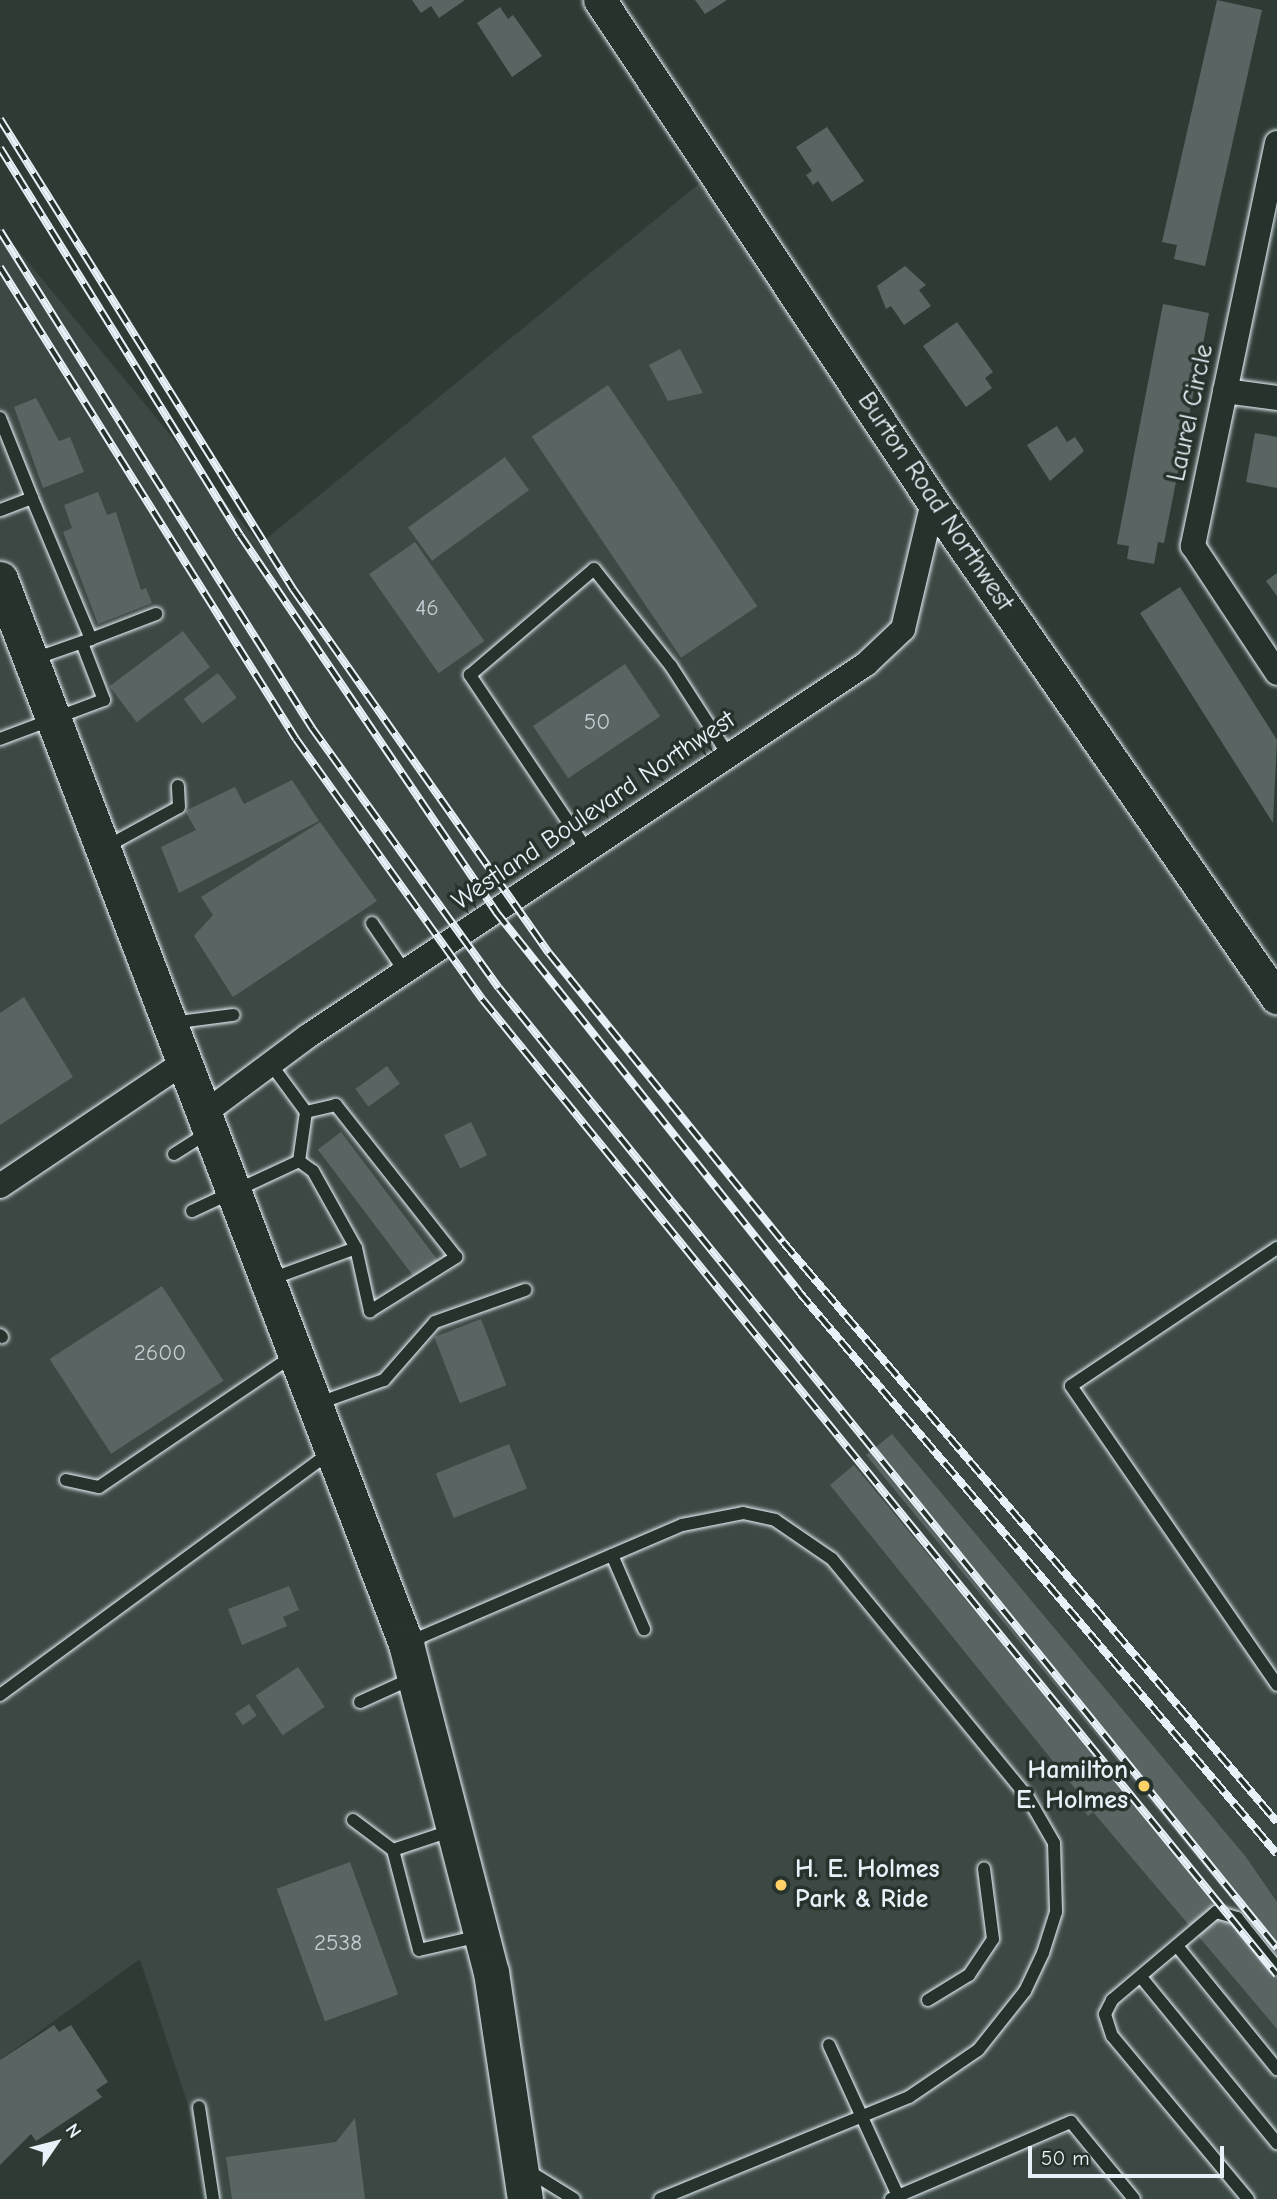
<!DOCTYPE html>
<html>
<head>
<meta charset="utf-8">
<style>
	body { margin:0 }
	#map { position:relative; width:1277px; height:2199px; overflow:hidden; background:#2e3b35; font-family:"Comic Neue",sans-serif }
	div>[style] { position:absolute }
	[style*='--x'] { left:calc(var(--x)*1px); top:calc(var(--y)*1px); width:calc(var(--w)*1px); rotate:calc(var(--a)*1deg) }
	.built>* { inset:0; background:#3b4843 }
	.building>* { inset:0; background:#596563; transform-origin:0 0 }
	.roads { filter:drop-shadow(0 0 2px #e8f1f8) drop-shadow(0 0 2px #e8f1f8) }
	.service>* { height:12px; margin:-6px; padding:0 6px; transform-origin:6px; border-radius:6px; background:#26332d }
	.minor>* { height:24px; margin:-12px; padding:0 12px; transform-origin:12px; border-radius:12px; background:#26332d }
	.tertiary>* { height:32px; margin:-16px; padding:0 16px; transform-origin:16px; border-radius:16px; background:#26332d }
	.secondary>* { height:35px; margin:-17.5px; padding:0 17.5px; transform-origin:17.5px; border-radius:17.5px; background:#26332d }
	.rail>* { height:8px; margin-top:-4px; transform-origin:0; background:repeating-linear-gradient(90deg,#26332d 0 16px,#e8f1f8 0 32px); box-sizing:border-box; border-block:2px solid #e8f1f8 }
	.dots>* { width:19px; height:19px; translate:-50% -50%; box-sizing:border-box; border:4px solid #26332d; border-radius:50% }
	span { translate:-50% -50%; white-space:nowrap; text-align:center; line-height:1.15; -webkit-text-stroke:7px #26332d; paint-order:stroke }
	.number-label { font-size:23px; color:#c4ced3 }
	.number-label span { -webkit-text-stroke-width:0 }
	.street-label { font-size:26px; color:#e8f1f8 }
	.poi-label { font-size:26px; color:#e8f1f8; font-weight:700 }
	.right { translate:-100% -50%; text-align:right }
	.left { translate:0 -50%; text-align:left }
	.north { position:absolute; left:21px; top:2108px; width:70px; height:70px; -webkit-text-stroke:5px #26332d; paint-order:stroke; rotate:55deg; font-size:19px; font-weight:700; line-height:28px; text-align:center; color:#e8f1f8 }
	.north::after { content:''; display:block; margin:auto; width:24px; height:32px; background:#e8f1f8; clip-path:polygon(50% 0,100% 100%,50% 72%,0 100%) }
	.scale { position:absolute; left:1028px; top:2146px; width:196px; height:32px; box-sizing:border-box; border:4px solid #e8f1f8; border-top:0; padding-left:9px; font-size:21px; line-height:24px; white-space:nowrap; color:#e8f1f8; -webkit-text-stroke:5px #26332d; paint-order:stroke }
</style>
</head>
<body>
<div id="map">
	<div class="built">
		<div style="clip-path:polygon(706px 178px,1277px 988px,1277px 2199px,219px 2199px,140px 1959px,0 2060px,0 228px,260px 544px)"></div>
	</div>
	<div class="building">
		<div style="clip-path:polygon(412px 0,465px 0,439px 18px,431px 6px,421px 13px)"></div>
		<div style="clip-path:polygon(695px 0,727px 0,705px 14px)"></div>
		<div style="clip-path:polygon(1217px 0,1262px 10px,1205px 266px,1174px 259px,1177px 245px,1162px 242px)"></div>
		<div style="clip-path:polygon(500px 7px,508px 19px,513px 15px,542px 56px,512px 77px,477px 23px)"></div>
		<div style="clip-path:polygon(827px 127px,864px 181px,832px 202px,818px 181px,813px 185px,806px 175px,812px 171px,796px 147px)"></div>
		<div style="clip-path:polygon(905px 266px,926px 285px,919px 290px,931px 306px,904px 325px,891px 306px,886px 309px,877px 286px)"></div>
		<div style="clip-path:polygon(1163px 304px,1209px 313px,1164px 543px,1158px 542px,1154px 564px,1127px 559px,1129px 546px,1117px 544px)"></div>
		<div style="clip-path:polygon(957px 322px,993px 372px,985px 378px,992px 388px,966px 407px,923px 346px)"></div>
		<div style="clip-path:polygon(680px 349px,703px 393px,668px 401px,649px 365px)"></div>
		<div style="left:608px;top:385px;width:267px;height:92px;rotate:56deg"></div>
		<div style="clip-path:polygon(36px 398px,59px 441px,70px 437px,84px 472px,43px 488px,14px 407px)"></div>
		<div style="clip-path:polygon(1057px 426px,1067px 442px,1075px 437px,1084px 451px,1050px 481px,1027px 445px)"></div>
		<div style="clip-path:polygon(1255px 433px,1277px 437px,1277px 488px,1246px 482px)"></div>
		<div style="left:505px;top:457px;width:41px;height:120px;rotate:54deg"></div>
		<div style="clip-path:polygon(98px 492px,107px 515px,116px 512px,141px 590px,146px 588px,152px 603px,98px 624px,63px 532px,72px 528px,64px 505px)"></div>
		<div style="left:415px;top:542px;width:121px;height:56px;rotate:55deg"></div>
		<div style="clip-path:polygon(1277px 573px,1277px 596px,1266px 581px)"></div>
		<div style="clip-path:polygon(1180px 587px,1277px 740px,1273px 823px,1140px 613px)"></div>
		<div style="left:183px;top:631px;width:45px;height:92px;rotate:53deg"></div>
		<div style="left:625px;top:664px;width:63px;height:111px;rotate:56deg"></div>
		<div style="left:218px;top:673px;width:31px;height:43px;rotate:53deg"></div>
		<div style="clip-path:polygon(292px 780px,319px 821px,179px 893px,161px 847px,196px 830px,185px 811px,235px 787px,244px 804px)"></div>
		<div style="clip-path:polygon(320px 822px,377px 901px,233px 997px,194px 936px,213px 915px,201px 897px)"></div>
		<div style="clip-path:polygon(24px 997px,73px 1077px,0 1125px,0 1013px)"></div>
		<div style="left:387px;top:1066px;width:22px;height:39px;rotate:54deg"></div>
		<div style="left:471px;top:1122px;width:37px;height:30px;rotate:64deg"></div>
		<div style="left:341px;top:1132px;width:161px;height:29px;rotate:53deg"></div>
		<div style="left:162px;top:1286px;width:113px;height:134px;rotate:57deg"></div>
		<div style="left:481px;top:1319px;width:71px;height:50px;rotate:69deg"></div>
		<div style="clip-path:polygon(892px 1434px,1246px 1857px,1277px 1902px,1277px 1955px,866px 1455px)"></div>
		<div style="left:509px;top:1444px;width:48px;height:79px;rotate:68deg"></div>
		<div style="clip-path:polygon(854px 1465px,1277px 1976px,1277px 2029px,1093px 1812px,1088px 1816px,1079px 1805px,1085px 1801px,830px 1485px)"></div>
		<div style="clip-path:polygon(289px 1586px,299px 1610px,283px 1617px,287px 1626px,242px 1645px,228px 1609px)"></div>
		<div style="left:298px;top:1667px;width:48px;height:51px;rotate:56deg"></div>
		<div style="left:249px;top:1704px;width:14px;height:17px;rotate:56deg"></div>
		<div style="left:350px;top:1862px;width:141px;height:78px;rotate:70deg"></div>
		<div style="clip-path:polygon(54px 2025px,59px 2032px,71px 2025px,108px 2082px,96px 2090px,102px 2097px,36px 2141px,31px 2134px,0 2165px,0 2060px)"></div>
		<div style="clip-path:polygon(355px 2118px,365px 2199px,232px 2199px,226px 2157px,336px 2142px)"></div>
	</div>
	<div class="roads">
		<div class="service">
			<div style="--x:0;--y:418;--w:86;--a:68.2"></div>
			<div style="--x:32;--y:498;--w:34;--a:159"></div>
			<div style="--x:32;--y:498;--w:153;--a:67.3"></div>
			<div style="--x:91;--y:639;--w:60;--a:160.7"></div>
			<div style="--x:91;--y:639;--w:70;--a:-21"></div>
			<div style="--x:0;--y:739;--w:111;--a:-20.6"></div>
			<div style="--x:104;--y:700;--w:61;--a:-111.1"></div>
			<div style="--x:104;--y:848;--w:85;--a:-28.7"></div>
			<div style="--x:179;--y:807;--w:21;--a:-93"></div>
			<div style="--x:587;--y:850;--w:211;--a:-123.8"></div>
			<div style="--x:470;--y:675;--w:163;--a:-40.5"></div>
			<div style="--x:594;--y:569;--w:124;--a:51.6"></div>
			<div style="--x:671;--y:666;--w:107;--a:57.2"></div>
			<div style="--x:372;--y:923;--w:60;--a:55.8"></div>
			<div style="--x:171;--y:1023;--w:63;--a:-7.4"></div>
			<div style="--x:270;--y:1063;--w:61;--a:53.7"></div>
			<div style="--x:306;--y:1112;--w:49;--a:98.1"></div>
			<div style="--x:174;--y:1154;--w:41;--a:-32.2"></div>
			<div style="--x:299;--y:1161;--w:17;--a:36"></div>
			<div style="--x:313;--y:1171;--w:88;--a:60.8"></div>
			<div style="--x:356;--y:1248;--w:65;--a:77.5"></div>
			<div style="--x:370;--y:1311;--w:102;--a:-32.1"></div>
			<div style="--x:456;--y:1257;--w:194;--a:-128.3"></div>
			<div style="--x:336;--y:1105;--w:31;--a:167"></div>
			<div style="--x:192;--y:1211;--w:118;--a:-25"></div>
			<div style="--x:1277;--y:1248;--w:248;--a:146.2"></div>
			<div style="--x:1071;--y:1386;--w:363;--a:55.4"></div>
			<div style="--x:271;--y:1279;--w:90;--a:-20"></div>
			<div style="--x:0;--y:1335;--w:3;--a:45"></div>
			<div style="--x:319;--y:1403;--w:69;--a:-19.5"></div>
			<div style="--x:384;--y:1380;--w:77;--a:-48.7"></div>
			<div style="--x:435;--y:1322;--w:96;--a:-19.6"></div>
			<div style="--x:66;--y:1480;--w:34;--a:12"></div>
			<div style="--x:99;--y:1487;--w:235;--a:-34.1"></div>
			<div style="--x:612;--y:1555;--w:81;--a:66.6"></div>
			<div style="--x:409;--y:1642;--w:297;--a:-23.2"></div>
			<div style="--x:682;--y:1525;--w:62;--a:-11.1"></div>
			<div style="--x:743;--y:1513;--w:33;--a:12"></div>
			<div style="--x:775;--y:1520;--w:69;--a:34.4"></div>
			<div style="--x:832;--y:1559;--w:307;--a:50.6"></div>
			<div style="--x:1027;--y:1796;--w:54;--a:60.1"></div>
			<div style="--x:1054;--y:1843;--w:69;--a:88.3"></div>
			<div style="--x:1056;--y:1912;--w:43;--a:107.6"></div>
			<div style="--x:1043;--y:1953;--w:42;--a:115.3"></div>
			<div style="--x:1025;--y:1991;--w:75;--a:128.5"></div>
			<div style="--x:978;--y:2050;--w:83;--a:145.7"></div>
			<div style="--x:909;--y:2097;--w:269;--a:157.7"></div>
			<div style="--x:0;--y:1695;--w:411;--a:-36.3"></div>
			<div style="--x:360;--y:1702;--w:58;--a:-24.4"></div>
			<div style="--x:353;--y:1820;--w:50;--a:36.9"></div>
			<div style="--x:393;--y:1850;--w:103;--a:75.4"></div>
			<div style="--x:419;--y:1950;--w:63;--a:-12.9"></div>
			<div style="--x:393;--y:1850;--w:63;--a:-18.4"></div>
			<div style="--x:1177;--y:1946;--w:159;--a:50.9"></div>
			<div style="--x:1141;--y:1977;--w:215;--a:50.7"></div>
			<div style="--x:928;--y:2000;--w:48;--a:-31.4"></div>
			<div style="--x:969;--y:1975;--w:43;--a:-56.3"></div>
			<div style="--x:993;--y:1939;--w:71;--a:-97.3"></div>
			<div style="--x:829;--y:2045;--w:166;--a:65.4"></div>
			<div style="--x:199;--y:2107;--w:93;--a:81.3"></div>
			<div style="--x:527;--y:2170;--w:55;--a:31.7"></div>
			<div style="--x:891;--y:2199;--w:196;--a:-23.2"></div>
			<div style="--x:1071;--y:2122;--w:99;--a:50.7"></div>
			<div style="--x:1248;--y:2199;--w:212;--a:-129.8"></div>
			<div style="--x:1112;--y:2036;--w:23;--a:-108"></div>
			<div style="--x:1105;--y:2014;--w:16;--a:-63"></div>
			<div style="--x:1112;--y:2000;--w:136;--a:-40.2"></div>
			<div style="--x:1216;--y:1912;--w:22;--a:16"></div>
			<div style="--x:1237;--y:1918;--w:64;--a:51.3"></div>
		</div>
		<div class="minor">
			<div style="--x:1277;--y:143;--w:412;--a:101.8"></div>
			<div style="--x:1193;--y:546;--w:152;--a:56.5"></div>
			<div style="--x:1225;--y:391;--w:52;--a:7.7"></div>
			<div style="--x:206;--y:1112;--w:127;--a:-36.7"></div>
			<div style="--x:308;--y:1036;--w:671;--a:-33.69"></div>
			<div style="--x:866;--y:664;--w:51;--a:-43.4"></div>
			<div style="--x:903;--y:629;--w:130;--a:-76.7"></div>
			<div style="--x:0;--y:1186;--w:224;--a:-33.9"></div>
		</div>
		<div class="tertiary">
			<div style="--x:600;--y:0;--w:602;--a:56.44"></div>
			<div style="--x:933;--y:502;--w:604;--a:55.26"></div>
		</div>
		<div class="secondary">
			<div style="--x:0;--y:579;--w:1140;--a:69.13"></div>
			<div style="--x:406;--y:1644;--w:339;--a:75.5"></div>
			<div style="--x:491;--y:1972;--w:230;--a:81.5"></div>
		</div>
	</div>
	<div class="rail">
		<div style="--x:0;--y:119;--w:554;--a:58.06"></div>
		<div style="--x:293;--y:589;--w:445;--a:54.9"></div>
		<div style="--x:549;--y:953;--w:372;--a:51"></div>
		<div style="--x:783;--y:1242;--w:762;--a:49.58"></div>
		<div style="--x:0;--y:148;--w:455;--a:58.2"></div>
		<div style="--x:240;--y:535;--w:456;--a:55.8"></div>
		<div style="--x:496;--y:912;--w:486;--a:51.4"></div>
		<div style="--x:799;--y:1292;--w:738;--a:49.62"></div>
		<div style="--x:0;--y:231;--w:587;--a:57.88"></div>
		<div style="--x:312;--y:728;--w:320;--a:54.3"></div>
		<div style="--x:499;--y:988;--w:1236;--a:50.98"></div>
		<div style="--x:0;--y:267;--w:557;--a:57.91"></div>
		<div style="--x:296;--y:739;--w:321;--a:54.4"></div>
		<div style="--x:483;--y:1000;--w:1257;--a:50.84"></div>
	</div>
	<div class="dots">
		<div style="left:1144px;top:1786px;background:#ffd166"></div>
		<div style="left:781px;top:1885px;background:#ffd166"></div>
	</div>
	<div class="number-label">
		<span style="left:427px;top:608px">46</span>
		<span style="left:597px;top:722px">50</span>
		<span style="left:160px;top:1353px">2600</span>
		<span style="left:338px;top:1943px">2538</span>
	</div>
	<div class="street-label">
		<span style="left:1191px;top:413px;rotate:-78deg">Laurel Circle</span>
		<span style="left:935px;top:502px;rotate:56deg">Burton Road Northwest</span>
		<span style="left:594px;top:811px;rotate:-34deg">Westland Boulevard Northwest</span>
	</div>
	<div class="poi-label">
		<span class="right" style="left:1128px;top:1786px">Hamilton<br>E. Holmes</span>
		<span class="left" style="left:795px;top:1885px">H. E. Holmes<br>Park &amp; Ride</span>
	</div>
	<div class="north">N</div>
	<div class="scale">50 m</div>
</div>
</body>
</html>
